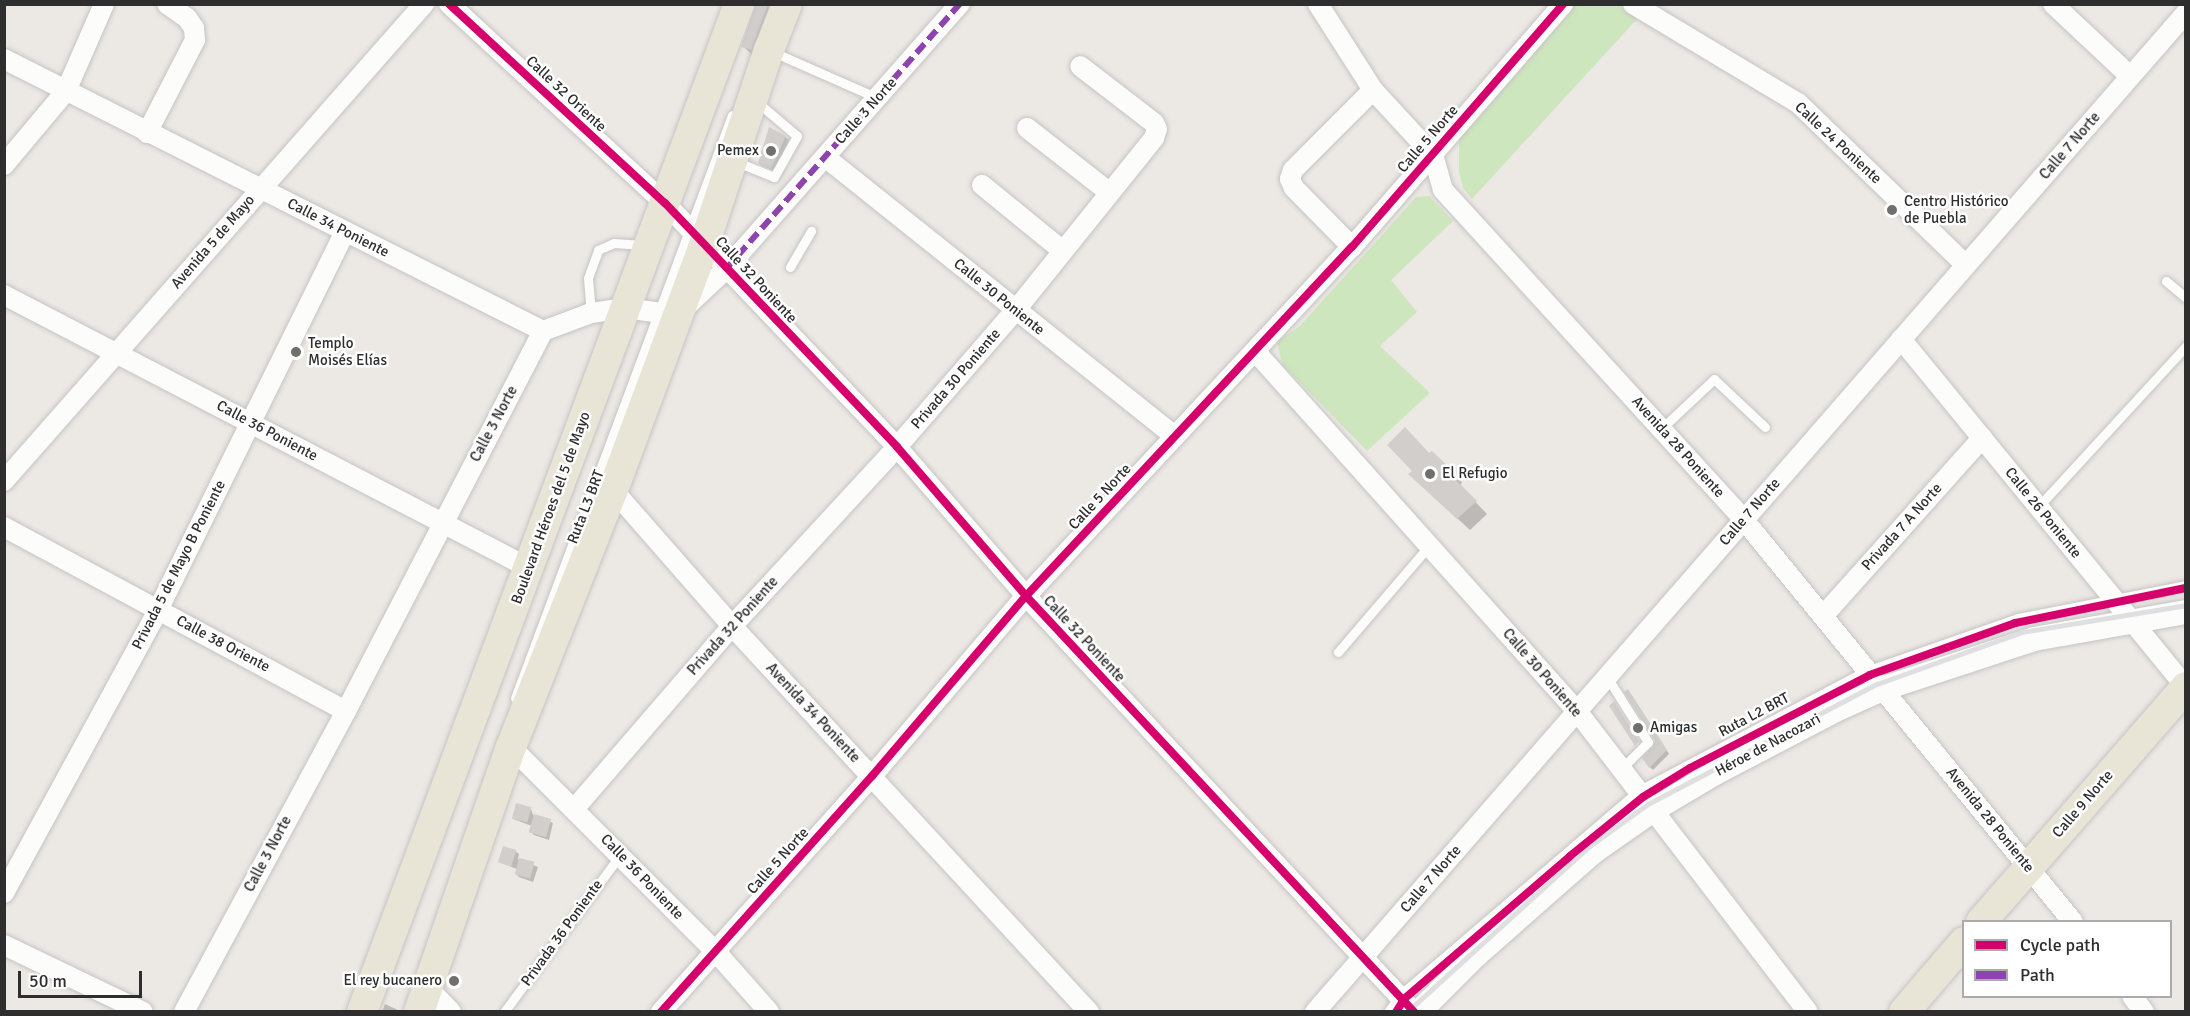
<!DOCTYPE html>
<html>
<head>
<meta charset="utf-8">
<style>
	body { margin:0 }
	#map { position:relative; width:2190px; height:1016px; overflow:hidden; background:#ece8e4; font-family:Signika,sans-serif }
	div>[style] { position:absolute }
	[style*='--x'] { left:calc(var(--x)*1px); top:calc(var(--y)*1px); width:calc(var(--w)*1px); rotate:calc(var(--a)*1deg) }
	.green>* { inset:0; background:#cee6be }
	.shadow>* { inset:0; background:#0003 }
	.building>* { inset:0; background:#d1cecb; transform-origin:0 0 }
	.roads { filter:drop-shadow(0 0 2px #c5c4c5) drop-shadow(0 0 2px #c5c4c5) }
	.service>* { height:9px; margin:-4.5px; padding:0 4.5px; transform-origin:4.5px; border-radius:4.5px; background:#fcfcfb }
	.minor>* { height:20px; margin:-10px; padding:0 10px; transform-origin:10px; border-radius:10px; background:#fcfcfb }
	.tertiary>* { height:24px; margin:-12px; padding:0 12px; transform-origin:12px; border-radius:12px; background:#fcfcfb }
	.primary>* { height:30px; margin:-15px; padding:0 15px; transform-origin:15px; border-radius:15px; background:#e8e4d6 }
	.rail>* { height:4.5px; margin:-2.25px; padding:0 2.25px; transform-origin:2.25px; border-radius:2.25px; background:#dfdfe1 }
	.quiet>* { height:6px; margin-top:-3px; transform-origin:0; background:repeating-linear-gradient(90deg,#8e44ad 0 12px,transparent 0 18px) }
	.cycleway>* { height:8px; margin:-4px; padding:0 4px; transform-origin:4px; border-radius:4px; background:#d6006c }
	.dots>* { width:16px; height:16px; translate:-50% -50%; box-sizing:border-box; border:3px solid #fff; border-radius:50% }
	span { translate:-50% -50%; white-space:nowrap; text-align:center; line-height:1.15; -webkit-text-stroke:5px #fff; paint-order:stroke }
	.street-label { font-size:15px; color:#2e2e2e }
	.poi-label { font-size:15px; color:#2e2e2e }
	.right { translate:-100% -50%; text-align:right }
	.left { translate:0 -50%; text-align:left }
	.frame { position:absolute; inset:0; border:6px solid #2e2e2e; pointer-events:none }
	.legend { position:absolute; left:1962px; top:920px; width:210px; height:78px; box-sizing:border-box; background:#fff; border:2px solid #ababab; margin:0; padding:8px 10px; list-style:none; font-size:18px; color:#2e2e2e }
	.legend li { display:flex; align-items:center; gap:12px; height:30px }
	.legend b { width:30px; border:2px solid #ababab }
	.scale { position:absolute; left:18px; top:971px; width:124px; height:27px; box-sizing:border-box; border:3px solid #2e2e2e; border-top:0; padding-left:8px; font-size:18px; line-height:21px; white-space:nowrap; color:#2e2e2e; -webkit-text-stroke:4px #fff; paint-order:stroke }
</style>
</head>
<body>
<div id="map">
	<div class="green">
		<div style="clip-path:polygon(1570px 5px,1618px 5px,1637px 19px,1472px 199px,1463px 188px,1459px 172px,1459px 139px)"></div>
		<div style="clip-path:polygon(1429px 196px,1453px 221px,1391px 280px,1417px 312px,1380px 346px,1430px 393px,1367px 451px,1282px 364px,1277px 341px,1300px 326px,1416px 197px)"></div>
	</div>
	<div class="shadow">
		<div style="clip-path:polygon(756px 4px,787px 4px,755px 58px,743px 46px)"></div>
		<div style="clip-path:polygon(785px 137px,789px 140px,775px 171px,763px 166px,759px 163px)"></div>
		<div style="clip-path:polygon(1432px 453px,1462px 482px,1460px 486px,1487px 514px,1470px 530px,1422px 486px,1429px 454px)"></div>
		<div style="clip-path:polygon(1631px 694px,1669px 754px,1653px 770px,1650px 767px,1656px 741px)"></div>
		<div style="clip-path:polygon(531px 809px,533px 815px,553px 823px,549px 840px,534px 835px,531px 832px,532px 826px,513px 819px)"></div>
		<div style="clip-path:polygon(515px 851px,519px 854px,518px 859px,538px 867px,533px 882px,519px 877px,516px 874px,517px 869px,499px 862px)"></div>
		<div style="clip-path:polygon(385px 1004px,398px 1010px,400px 1012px,382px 1012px)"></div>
	</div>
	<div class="building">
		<div style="clip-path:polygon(756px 4px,768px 4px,751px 50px,741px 47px)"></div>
		<div style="clip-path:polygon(769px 127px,786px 136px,771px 169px,758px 163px)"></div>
		<div style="clip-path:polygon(1405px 427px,1429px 453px,1432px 451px,1451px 469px,1449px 473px,1477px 501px,1457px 519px,1408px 474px,1412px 471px,1387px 445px)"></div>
		<div style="clip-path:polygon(1628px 689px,1667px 750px,1649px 768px,1642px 758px,1653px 746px,1655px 741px,1624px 692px)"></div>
		<div style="clip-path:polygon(1614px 701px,1639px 741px,1635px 746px,1609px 706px)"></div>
		<div style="left:516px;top:803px;width:16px;height:16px;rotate:15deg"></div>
		<div style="left:534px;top:814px;width:18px;height:19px;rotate:16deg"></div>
		<div style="left:503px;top:846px;width:14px;height:17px;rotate:17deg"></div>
		<div style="left:519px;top:858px;width:16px;height:17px;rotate:14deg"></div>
	</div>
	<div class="roads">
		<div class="service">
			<div style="--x:773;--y:52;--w:115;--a:23.7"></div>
			<div style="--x:737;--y:162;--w:40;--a:22"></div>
			<div style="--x:774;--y:177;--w:47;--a:-60.7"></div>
			<div style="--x:797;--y:136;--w:52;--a:-139.6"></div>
			<div style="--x:790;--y:267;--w:42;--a:-59.7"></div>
			<div style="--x:2166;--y:281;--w:26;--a:40"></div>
			<div style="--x:591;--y:313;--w:35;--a:-95"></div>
			<div style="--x:588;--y:278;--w:30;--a:-70"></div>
			<div style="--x:598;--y:250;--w:17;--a:-24"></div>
			<div style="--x:614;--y:243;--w:29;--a:4"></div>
			<div style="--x:1661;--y:429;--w:73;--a:-43.3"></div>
			<div style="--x:1714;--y:379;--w:70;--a:43.3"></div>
			<div style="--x:2038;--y:507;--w:219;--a:-47.4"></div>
			<div style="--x:1338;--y:652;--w:140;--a:-49.4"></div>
			<div style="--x:1607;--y:677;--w:77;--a:57.8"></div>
			<div style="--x:1648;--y:742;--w:38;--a:135"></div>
			<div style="--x:515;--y:698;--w:622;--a:-69.58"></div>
			<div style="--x:504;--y:1012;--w:195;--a:-53.5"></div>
			<div style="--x:1388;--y:1012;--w:21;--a:-55"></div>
			<div style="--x:1400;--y:995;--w:313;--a:-40.6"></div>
			<div style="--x:1638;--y:791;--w:258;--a:-27.8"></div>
			<div style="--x:1866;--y:671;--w:161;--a:-19.2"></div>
			<div style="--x:2018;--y:618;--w:171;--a:-11.1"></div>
		</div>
		<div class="minor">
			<div style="--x:449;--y:4;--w:294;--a:42.7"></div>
			<div style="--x:665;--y:203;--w:337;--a:46.4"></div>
			<div style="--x:897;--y:447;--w:197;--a:49.1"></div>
			<div style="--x:1026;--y:596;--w:569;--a:46.99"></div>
			<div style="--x:1318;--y:4;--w:102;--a:57.4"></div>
			<div style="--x:1373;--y:90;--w:88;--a:47.3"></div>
			<div style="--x:1433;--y:155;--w:36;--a:74"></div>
			<div style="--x:1443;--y:190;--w:447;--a:47.6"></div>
			<div style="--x:1744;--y:520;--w:519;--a:50.7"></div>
			<div style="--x:1633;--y:4;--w:192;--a:31"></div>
			<div style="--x:1798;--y:103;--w:233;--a:44"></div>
			<div style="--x:2053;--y:4;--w:105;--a:43.1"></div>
			<div style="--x:4;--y:59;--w:604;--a:26.78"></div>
			<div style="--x:1027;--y:128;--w:104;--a:38"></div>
			<div style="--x:147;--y:133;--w:105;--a:-62.7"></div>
			<div style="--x:195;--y:40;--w:12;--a:-95"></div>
			<div style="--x:194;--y:28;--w:12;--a:-125"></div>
			<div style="--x:187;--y:18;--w:24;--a:-145"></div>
			<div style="--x:825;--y:157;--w:447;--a:38.6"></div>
			<div style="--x:4;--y:165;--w:97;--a:-50"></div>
			<div style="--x:66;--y:91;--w:95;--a:-66.4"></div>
			<div style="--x:982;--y:185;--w:104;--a:39.2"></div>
			<div style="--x:1352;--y:247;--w:83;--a:-134.5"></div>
			<div style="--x:1294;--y:188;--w:10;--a:-114"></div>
			<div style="--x:1290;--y:179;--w:9;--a:-72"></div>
			<div style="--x:1293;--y:170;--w:113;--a:-45"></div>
			<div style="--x:4;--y:295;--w:592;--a:27.47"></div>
			<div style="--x:1901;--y:339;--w:450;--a:50.7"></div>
			<div style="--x:1255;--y:351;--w:483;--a:48.2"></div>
			<div style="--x:1577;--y:711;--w:379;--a:52.5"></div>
			<div style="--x:4;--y:481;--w:636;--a:-48.64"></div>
			<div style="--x:613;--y:490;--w:181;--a:48.8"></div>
			<div style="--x:732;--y:626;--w:526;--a:47.24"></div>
			<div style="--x:4;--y:527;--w:388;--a:28.3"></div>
			<div style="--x:1823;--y:616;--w:239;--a:-48.2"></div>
			<div style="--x:511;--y:747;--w:290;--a:45"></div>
			<div style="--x:716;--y:952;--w:80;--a:48.5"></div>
			<div style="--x:575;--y:808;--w:240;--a:-49.2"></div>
			<div style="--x:732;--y:626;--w:243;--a:-47.3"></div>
			<div style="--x:897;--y:447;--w:180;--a:-49.1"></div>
			<div style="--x:1015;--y:311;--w:222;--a:-51.2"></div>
			<div style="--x:1154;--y:138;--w:9;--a:-72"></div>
			<div style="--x:1157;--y:129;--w:7;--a:-117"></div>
			<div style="--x:1154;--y:123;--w:93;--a:-142.4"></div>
			<div style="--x:4;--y:893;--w:322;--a:-61.4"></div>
			<div style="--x:158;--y:610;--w:422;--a:-63.7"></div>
			<div style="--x:4;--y:945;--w:154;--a:25.7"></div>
			<div style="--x:428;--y:988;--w:33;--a:46"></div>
			<div style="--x:2132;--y:996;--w:20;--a:53"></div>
			<div style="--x:184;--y:1012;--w:342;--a:-61.7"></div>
			<div style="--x:346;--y:711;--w:428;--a:-62.6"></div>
			<div style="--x:543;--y:331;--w:51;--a:-20.6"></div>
			<div style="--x:591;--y:313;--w:34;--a:-8"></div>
			<div style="--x:625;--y:308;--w:52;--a:7.7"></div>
			<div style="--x:677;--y:315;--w:67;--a:-43.2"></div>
			<div style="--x:726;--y:269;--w:354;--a:-48.6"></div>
			<div style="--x:661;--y:1012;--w:317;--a:-48.2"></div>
			<div style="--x:872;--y:776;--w:237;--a:-49.5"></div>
			<div style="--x:1026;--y:596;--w:478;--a:-47"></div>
			<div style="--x:1352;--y:247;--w:322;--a:-49"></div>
			<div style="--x:1315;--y:1012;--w:1325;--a:-48.92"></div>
		</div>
		<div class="tertiary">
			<div style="--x:1419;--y:1012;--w:79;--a:-45"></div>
			<div style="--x:1475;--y:956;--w:157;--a:-41.4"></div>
			<div style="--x:1593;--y:852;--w:73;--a:-35"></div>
			<div style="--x:1653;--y:810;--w:72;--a:-30.8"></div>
			<div style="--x:1715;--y:773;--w:143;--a:-27.5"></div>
			<div style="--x:1842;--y:707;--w:44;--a:-24.2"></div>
			<div style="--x:1882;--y:689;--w:160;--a:-18.2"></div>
			<div style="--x:2034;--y:639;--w:154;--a:-10.1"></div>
		</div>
		<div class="primary">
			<div style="--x:1981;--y:922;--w:312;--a:-48.9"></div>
			<div style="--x:362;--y:1012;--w:1076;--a:-69.49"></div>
			<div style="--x:419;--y:1012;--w:281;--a:-70.9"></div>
			<div style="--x:511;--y:747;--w:277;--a:-68.4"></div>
			<div style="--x:613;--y:490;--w:261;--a:-69.6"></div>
			<div style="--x:704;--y:245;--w:206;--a:-71.6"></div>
			<div style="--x:769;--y:50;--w:49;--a:-68.6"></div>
			<div style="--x:1904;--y:1012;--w:92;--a:-49.4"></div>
		</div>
	</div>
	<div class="rail">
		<div style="--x:1407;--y:1012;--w:244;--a:-42.3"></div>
		<div style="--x:1587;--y:848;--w:75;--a:-35.8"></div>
		<div style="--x:1648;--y:804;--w:259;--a:-27.7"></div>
		<div style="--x:1877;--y:684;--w:154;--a:-19.7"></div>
		<div style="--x:2022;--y:632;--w:166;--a:-9.3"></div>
	</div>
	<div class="quiet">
		<div style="--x:726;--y:269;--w:354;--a:-48.6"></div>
	</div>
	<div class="cycleway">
		<div style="--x:449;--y:4;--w:294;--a:42.7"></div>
		<div style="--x:665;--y:203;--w:337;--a:46.4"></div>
		<div style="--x:897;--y:447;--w:197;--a:49.1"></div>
		<div style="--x:1026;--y:596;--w:569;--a:46.99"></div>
		<div style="--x:661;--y:1012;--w:317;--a:-48.2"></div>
		<div style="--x:872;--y:776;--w:237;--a:-49.5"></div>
		<div style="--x:1026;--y:596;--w:478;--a:-47"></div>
		<div style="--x:1352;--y:247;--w:322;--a:-49"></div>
		<div style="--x:1396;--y:1012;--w:15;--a:-58"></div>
		<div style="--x:1404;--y:999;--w:219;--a:-40.7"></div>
		<div style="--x:1570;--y:856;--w:94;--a:-38.9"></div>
		<div style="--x:1643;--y:797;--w:55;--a:-31.7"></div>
		<div style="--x:1690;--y:768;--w:203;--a:-27.3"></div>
		<div style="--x:1870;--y:675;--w:154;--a:-19.7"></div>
		<div style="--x:2015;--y:623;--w:175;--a:-11.6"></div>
	</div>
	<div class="dots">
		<div style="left:771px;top:151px;background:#706f6e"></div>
		<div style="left:1892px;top:210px;background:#706f6e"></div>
		<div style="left:296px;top:352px;background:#706f6e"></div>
		<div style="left:1430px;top:474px;background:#706f6e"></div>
		<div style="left:1638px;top:728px;background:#706f6e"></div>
		<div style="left:454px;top:981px;background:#706f6e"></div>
	</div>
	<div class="street-label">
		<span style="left:566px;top:94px;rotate:43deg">Calle 32 Oriente</span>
		<span style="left:866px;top:111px;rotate:-48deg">Calle 3 Norte</span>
		<span style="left:1428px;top:139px;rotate:-49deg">Calle 5 Norte</span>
		<span style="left:1838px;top:143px;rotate:43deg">Calle 24 Poniente</span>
		<span style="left:2070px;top:146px;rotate:-49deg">Calle 7 Norte</span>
		<span style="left:338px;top:228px;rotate:27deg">Calle 34 Poniente</span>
		<span style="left:213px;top:242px;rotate:-49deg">Avenida 5 de Mayo</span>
		<span style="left:756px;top:280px;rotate:47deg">Calle 32 Poniente</span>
		<span style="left:999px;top:297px;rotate:39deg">Calle 30 Poniente</span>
		<span style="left:956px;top:379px;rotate:-49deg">Privada 30 Poniente</span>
		<span style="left:494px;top:424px;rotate:-62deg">Calle 3 Norte</span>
		<span style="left:267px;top:431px;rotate:28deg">Calle 36 Poniente</span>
		<span style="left:1678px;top:447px;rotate:48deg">Avenida 28 Poniente</span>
		<span style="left:1100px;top:497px;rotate:-47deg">Calle 5 Norte</span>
		<span style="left:586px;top:507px;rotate:-69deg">Ruta L3 BRT</span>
		<span style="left:551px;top:508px;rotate:-70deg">Boulevard Héroes del 5 de Mayo</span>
		<span style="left:1750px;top:512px;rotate:-49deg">Calle 7 Norte</span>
		<span style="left:2043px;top:513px;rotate:51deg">Calle 26 Poniente</span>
		<span style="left:1902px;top:527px;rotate:-48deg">Privada 7 A Norte</span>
		<span style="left:179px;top:565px;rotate:-63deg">Privada 5 de Mayo B Poniente</span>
		<span style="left:733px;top:626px;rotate:-48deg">Privada 32 Poniente</span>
		<span style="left:1084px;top:639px;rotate:47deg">Calle 32 Poniente</span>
		<span style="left:223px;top:644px;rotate:28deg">Calle 38 Oriente</span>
		<span style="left:1542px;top:673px;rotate:49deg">Calle 30 Poniente</span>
		<span style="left:813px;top:713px;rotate:47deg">Avenida 34 Poniente</span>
		<span style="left:1754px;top:715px;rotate:-28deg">Ruta L2 BRT</span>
		<span style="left:1768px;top:745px;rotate:-28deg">Héroe de Nacozari</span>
		<span style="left:2083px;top:804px;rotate:-49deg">Calle 9 Norte</span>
		<span style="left:1990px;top:820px;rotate:51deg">Avenida 28 Poniente</span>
		<span style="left:268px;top:854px;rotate:-62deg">Calle 3 Norte</span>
		<span style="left:778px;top:861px;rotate:-48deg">Calle 5 Norte</span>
		<span style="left:642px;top:877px;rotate:46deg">Calle 36 Poniente</span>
		<span style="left:1431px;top:879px;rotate:-49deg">Calle 7 Norte</span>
		<span style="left:562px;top:933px;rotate:-54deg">Privada 36 Poniente</span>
	</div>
	<div class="poi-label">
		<span class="right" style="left:759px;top:151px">Pemex</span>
		<span class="left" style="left:1904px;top:210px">Centro Histórico<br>de Puebla</span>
		<span class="left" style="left:308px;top:352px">Templo<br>Moisés Elías</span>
		<span class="left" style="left:1442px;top:474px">El Refugio</span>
		<span class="left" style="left:1650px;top:728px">Amigas</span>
		<span class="right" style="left:442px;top:981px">El rey bucanero</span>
	</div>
	<div class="frame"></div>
	<ul class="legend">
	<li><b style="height:8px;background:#d6006c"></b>Cycle path</li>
	<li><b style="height:8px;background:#8e44ad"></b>Path</li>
	</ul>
	<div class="scale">50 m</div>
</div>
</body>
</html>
